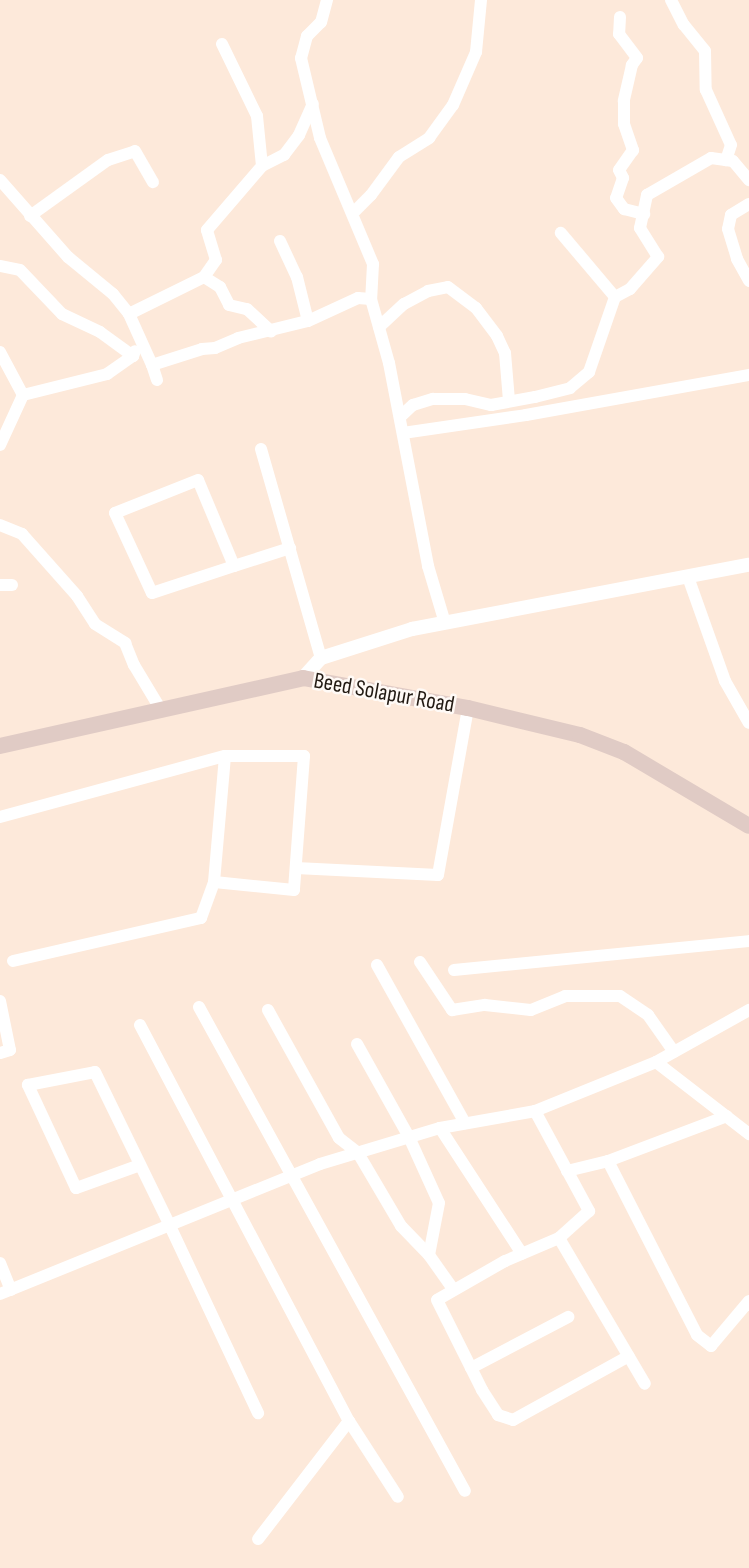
<!DOCTYPE html>
<html>
<head>
<meta charset="utf-8">
<style>
	body { margin:0 }
	#map { position:relative; width:749px; height:1568px; overflow:hidden; background:#fde9da; font-family:"Sofia Sans Condensed",sans-serif }
	div>[style] { position:absolute }
	[style*='--x'] { left:calc(var(--x)*1px); top:calc(var(--y)*1px); width:calc(var(--w)*1px); rotate:calc(var(--a)*1deg) }
	.minor>* { height:12px; margin:-6px; padding:0 6px; transform-origin:6px; border-radius:6px; background:#fff }
	.tertiary>* { height:14px; margin:-7px; padding:0 7px; transform-origin:7px; border-radius:7px; background:#fff }
	.secondary>* { height:16px; margin:-8px; padding:0 8px; transform-origin:8px; border-radius:8px; background:#e0cbc5 }
	span { translate:-50% -50%; white-space:nowrap; text-align:center; line-height:1.15; -webkit-text-stroke:5px #fffaf6; paint-order:stroke }
	.street-label { font-size:23px; color:#221a13 }
</style>
</head>
<body>
<div id="map">
	<div class="minor">
		<div style="--x:327;--y:0;--w:23;--a:105"></div>
		<div style="--x:321;--y:22;--w:20;--a:135"></div>
		<div style="--x:307;--y:36;--w:23;--a:105"></div>
		<div style="--x:301;--y:58;--w:82;--a:76.6"></div>
		<div style="--x:320;--y:138;--w:137;--a:67.2"></div>
		<div style="--x:373;--y:264;--w:35;--a:93"></div>
		<div style="--x:371;--y:299;--w:66;--a:74.3"></div>
		<div style="--x:389;--y:363;--w:207;--a:79.1"></div>
		<div style="--x:428;--y:566;--w:59;--a:73.4"></div>
		<div style="--x:671;--y:0;--w:28;--a:63"></div>
		<div style="--x:684;--y:25;--w:33;--a:51"></div>
		<div style="--x:705;--y:51;--w:39;--a:89"></div>
		<div style="--x:706;--y:90;--w:60;--a:65.6"></div>
		<div style="--x:731;--y:145;--w:16;--a:108"></div>
		<div style="--x:620;--y:17;--w:17;--a:93"></div>
		<div style="--x:619;--y:34;--w:30;--a:53"></div>
		<div style="--x:637;--y:58;--w:9;--a:126"></div>
		<div style="--x:632;--y:65;--w:37;--a:103"></div>
		<div style="--x:624;--y:101;--w:23;--a:90"></div>
		<div style="--x:624;--y:124;--w:28;--a:71"></div>
		<div style="--x:633;--y:150;--w:24;--a:125"></div>
		<div style="--x:619;--y:170;--w:9;--a:63"></div>
		<div style="--x:623;--y:178;--w:21;--a:109"></div>
		<div style="--x:616;--y:198;--w:14;--a:54"></div>
		<div style="--x:624;--y:209;--w:21;--a:14"></div>
		<div style="--x:222;--y:44;--w:80;--a:64.1"></div>
		<div style="--x:257;--y:116;--w:50;--a:84.3"></div>
		<div style="--x:0;--y:180;--w:103;--a:48.6"></div>
		<div style="--x:68;--y:257;--w:58;--a:39.4"></div>
		<div style="--x:113;--y:294;--w:26;--a:51"></div>
		<div style="--x:129;--y:314;--w:56;--a:65.7"></div>
		<div style="--x:749;--y:204;--w:21;--a:149"></div>
		<div style="--x:731;--y:215;--w:14;--a:102"></div>
		<div style="--x:728;--y:229;--w:31;--a:73"></div>
		<div style="--x:737;--y:259;--w:25;--a:61"></div>
		<div style="--x:353;--y:213;--w:25;--a:-45"></div>
		<div style="--x:371;--y:195;--w:47;--a:-53.6"></div>
		<div style="--x:399;--y:157;--w:36;--a:-32"></div>
		<div style="--x:429;--y:138;--w:41;--a:-54"></div>
		<div style="--x:453;--y:105;--w:58;--a:-66.5"></div>
		<div style="--x:476;--y:52;--w:52;--a:-84.5"></div>
		<div style="--x:30;--y:216;--w:96;--a:-35.7"></div>
		<div style="--x:108;--y:160;--w:28;--a:-18"></div>
		<div style="--x:135;--y:151;--w:36;--a:60"></div>
		<div style="--x:280;--y:241;--w:40;--a:65"></div>
		<div style="--x:297;--y:277;--w:45;--a:76"></div>
		<div style="--x:1;--y:266;--w:19;--a:12"></div>
		<div style="--x:20;--y:270;--w:61;--a:46.3"></div>
		<div style="--x:62;--y:314;--w:42;--a:25.3"></div>
		<div style="--x:100;--y:332;--w:41;--a:36"></div>
		<div style="--x:204;--y:277;--w:21;--a:-55"></div>
		<div style="--x:216;--y:260;--w:31;--a:-107"></div>
		<div style="--x:207;--y:230;--w:84;--a:-49.3"></div>
		<div style="--x:262;--y:166;--w:25;--a:-27"></div>
		<div style="--x:284;--y:155;--w:25;--a:-53"></div>
		<div style="--x:299;--y:135;--w:34;--a:-66"></div>
		<div style="--x:615;--y:297;--w:17;--a:-28"></div>
		<div style="--x:630;--y:289;--w:43;--a:-48.8"></div>
		<div style="--x:658;--y:257;--w:34;--a:-122"></div>
		<div style="--x:640;--y:228;--w:34;--a:-78"></div>
		<div style="--x:647;--y:195;--w:74;--a:-30"></div>
		<div style="--x:711;--y:158;--w:22;--a:8"></div>
		<div style="--x:733;--y:161;--w:25;--a:50"></div>
		<div style="--x:129;--y:314;--w:84;--a:-26.3"></div>
		<div style="--x:204;--y:277;--w:19;--a:32"></div>
		<div style="--x:220;--y:287;--w:20;--a:63"></div>
		<div style="--x:229;--y:305;--w:18;--a:13"></div>
		<div style="--x:247;--y:309;--w:33;--a:43"></div>
		<div style="--x:379;--y:327;--w:34;--a:-43"></div>
		<div style="--x:404;--y:304;--w:27;--a:-28"></div>
		<div style="--x:428;--y:291;--w:20;--a:-11"></div>
		<div style="--x:448;--y:287;--w:35;--a:37"></div>
		<div style="--x:476;--y:308;--w:35;--a:53"></div>
		<div style="--x:497;--y:336;--w:19;--a:65"></div>
		<div style="--x:505;--y:353;--w:48;--a:85.2"></div>
		<div style="--x:0;--y:352;--w:49;--a:61.9"></div>
		<div style="--x:23;--y:395;--w:55;--a:114.7"></div>
		<div style="--x:157;--y:380;--w:16;--a:-108"></div>
		<div style="--x:152;--y:365;--w:52;--a:-17.7"></div>
		<div style="--x:202;--y:349;--w:13;--a:-4"></div>
		<div style="--x:215;--y:348;--w:25;--a:-23"></div>
		<div style="--x:238;--y:338;--w:72;--a:-13.7"></div>
		<div style="--x:308;--y:321;--w:55;--a:-24.7"></div>
		<div style="--x:358;--y:298;--w:13;--a:4"></div>
		<div style="--x:23;--y:395;--w:87;--a:-14"></div>
		<div style="--x:107;--y:374;--w:32;--a:-35"></div>
		<div style="--x:133;--y:356;--w:5;--a:-68"></div>
		<div style="--x:400;--y:417;--w:18;--a:-43"></div>
		<div style="--x:413;--y:405;--w:21;--a:-17"></div>
		<div style="--x:433;--y:399;--w:32;--a:0"></div>
		<div style="--x:465;--y:399;--w:27;--a:13"></div>
		<div style="--x:491;--y:405;--w:45;--a:-10.3"></div>
		<div style="--x:535;--y:397;--w:36;--a:-14"></div>
		<div style="--x:570;--y:388;--w:25;--a:-40"></div>
		<div style="--x:589;--y:372;--w:79;--a:-70.9"></div>
		<div style="--x:615;--y:297;--w:84;--a:-130.2"></div>
		<div style="--x:403;--y:433;--w:124;--a:-8.3"></div>
		<div style="--x:526;--y:415;--w:227;--a:-10.2"></div>
		<div style="--x:261;--y:449;--w:217;--a:74"></div>
		<div style="--x:0;--y:525;--w:24;--a:22"></div>
		<div style="--x:22;--y:534;--w:83;--a:48.4"></div>
		<div style="--x:77;--y:596;--w:33;--a:57"></div>
		<div style="--x:95;--y:624;--w:36;--a:32"></div>
		<div style="--x:125;--y:643;--w:24;--a:68"></div>
		<div style="--x:134;--y:665;--w:52;--a:59"></div>
		<div style="--x:234;--y:566;--w:93;--a:-112.7"></div>
		<div style="--x:198;--y:480;--w:89;--a:158.3"></div>
		<div style="--x:115;--y:513;--w:88;--a:65.2"></div>
		<div style="--x:152;--y:593;--w:86;--a:-18.2"></div>
		<div style="--x:234;--y:566;--w:59;--a:-17.8"></div>
		<div style="--x:688;--y:577;--w:110;--a:70.4"></div>
		<div style="--x:725;--y:681;--w:48;--a:60.3"></div>
		<div style="--x:0;--y:585;--w:12;--a:0"></div>
		<div style="--x:225;--y:756;--w:79;--a:0"></div>
		<div style="--x:304;--y:756;--w:134;--a:94.3"></div>
		<div style="--x:294;--y:890;--w:80;--a:-174.3"></div>
		<div style="--x:214;--y:882;--w:126;--a:-85"></div>
		<div style="--x:0;--y:817;--w:233;--a:-15.2"></div>
		<div style="--x:296;--y:868;--w:142;--a:2.8"></div>
		<div style="--x:438;--y:875;--w:170;--a:-79.8"></div>
		<div style="--x:13;--y:961;--w:193;--a:-12.9"></div>
		<div style="--x:201;--y:918;--w:38;--a:-70"></div>
		<div style="--x:420;--y:962;--w:58;--a:56.3"></div>
		<div style="--x:452;--y:1010;--w:33;--a:-9"></div>
		<div style="--x:485;--y:1005;--w:46;--a:6.2"></div>
		<div style="--x:531;--y:1010;--w:37;--a:-22"></div>
		<div style="--x:565;--y:996;--w:55;--a:0"></div>
		<div style="--x:620;--y:996;--w:34;--a:34"></div>
		<div style="--x:648;--y:1015;--w:45;--a:54.9"></div>
		<div style="--x:377;--y:965;--w:181;--a:60.9"></div>
		<div style="--x:454;--y:970;--w:296;--a:-5.6"></div>
		<div style="--x:0;--y:1001;--w:50;--a:78.5"></div>
		<div style="--x:10;--y:1050;--w:10;--a:163"></div>
		<div style="--x:199;--y:1007;--w:552;--a:61.21"></div>
		<div style="--x:268;--y:1010;--w:146;--a:61"></div>
		<div style="--x:339;--y:1138;--w:24;--a:38"></div>
		<div style="--x:358;--y:1153;--w:85;--a:59.5"></div>
		<div style="--x:401;--y:1226;--w:40;--a:46"></div>
		<div style="--x:140;--y:1025;--w:448;--a:62.2"></div>
		<div style="--x:349;--y:1421;--w:149;--a:127.6"></div>
		<div style="--x:357;--y:1044;--w:107;--a:60.8"></div>
		<div style="--x:409;--y:1137;--w:72;--a:65.6"></div>
		<div style="--x:439;--y:1203;--w:53;--a:100.9"></div>
		<div style="--x:429;--y:1255;--w:42;--a:54.8"></div>
		<div style="--x:656;--y:1062;--w:118;--a:37.7"></div>
		<div style="--x:535;--y:1111;--w:114;--a:61.6"></div>
		<div style="--x:589;--y:1211;--w:40;--a:138"></div>
		<div style="--x:559;--y:1238;--w:169;--a:59.5"></div>
		<div style="--x:440;--y:1128;--w:150;--a:56.9"></div>
		<div style="--x:608;--y:1161;--w:195;--a:62.9"></div>
		<div style="--x:697;--y:1335;--w:18;--a:38"></div>
		<div style="--x:711;--y:1346;--w:59;--a:-49.8"></div>
		<div style="--x:140;--y:1165;--w:68;--a:160.2"></div>
		<div style="--x:76;--y:1188;--w:114;--a:-115"></div>
		<div style="--x:28;--y:1085;--w:68;--a:-11"></div>
		<div style="--x:95;--y:1072;--w:171;--a:64"></div>
		<div style="--x:170;--y:1226;--w:207;--a:64.8"></div>
		<div style="--x:567;--y:1171;--w:42;--a:-13.7"></div>
		<div style="--x:608;--y:1161;--w:127;--a:-20.7"></div>
		<div style="--x:559;--y:1238;--w:59;--a:156.9"></div>
		<div style="--x:505;--y:1261;--w:78;--a:150.2"></div>
		<div style="--x:437;--y:1300;--w:101;--a:63.4"></div>
		<div style="--x:482;--y:1390;--w:30;--a:57"></div>
		<div style="--x:498;--y:1415;--w:16;--a:18"></div>
		<div style="--x:513;--y:1420;--w:132;--a:-28.9"></div>
		<div style="--x:0;--y:1263;--w:29;--a:68"></div>
		<div style="--x:0;--y:1294;--w:345;--a:-22.1"></div>
		<div style="--x:320;--y:1164;--w:125;--a:-16.7"></div>
		<div style="--x:440;--y:1128;--w:97;--a:-10.1"></div>
		<div style="--x:535;--y:1111;--w:131;--a:-22"></div>
		<div style="--x:656;--y:1062;--w:107;--a:-29.2"></div>
		<div style="--x:471;--y:1368;--w:110;--a:-27.7"></div>
		<div style="--x:349;--y:1421;--w:90;--a:57.2"></div>
	</div>
	<div class="tertiary">
		<div style="--x:303;--y:678;--w:27;--a:-48"></div>
		<div style="--x:321;--y:658;--w:96;--a:-17.7"></div>
		<div style="--x:412;--y:629;--w:343;--a:-10.8"></div>
	</div>
	<div class="secondary">
		<div style="--x:0;--y:746;--w:311;--a:-12.6"></div>
		<div style="--x:303;--y:678;--w:168;--a:10.3"></div>
		<div style="--x:468;--y:708;--w:115;--a:13.6"></div>
		<div style="--x:580;--y:735;--w:47;--a:21.1"></div>
		<div style="--x:624;--y:752;--w:145;--a:30.6"></div>
	</div>
	<div class="street-label">
		<span style="left:384px;top:693px;rotate:10deg">Beed Solapur Road</span>
	</div>
</div>
</body>
</html>
